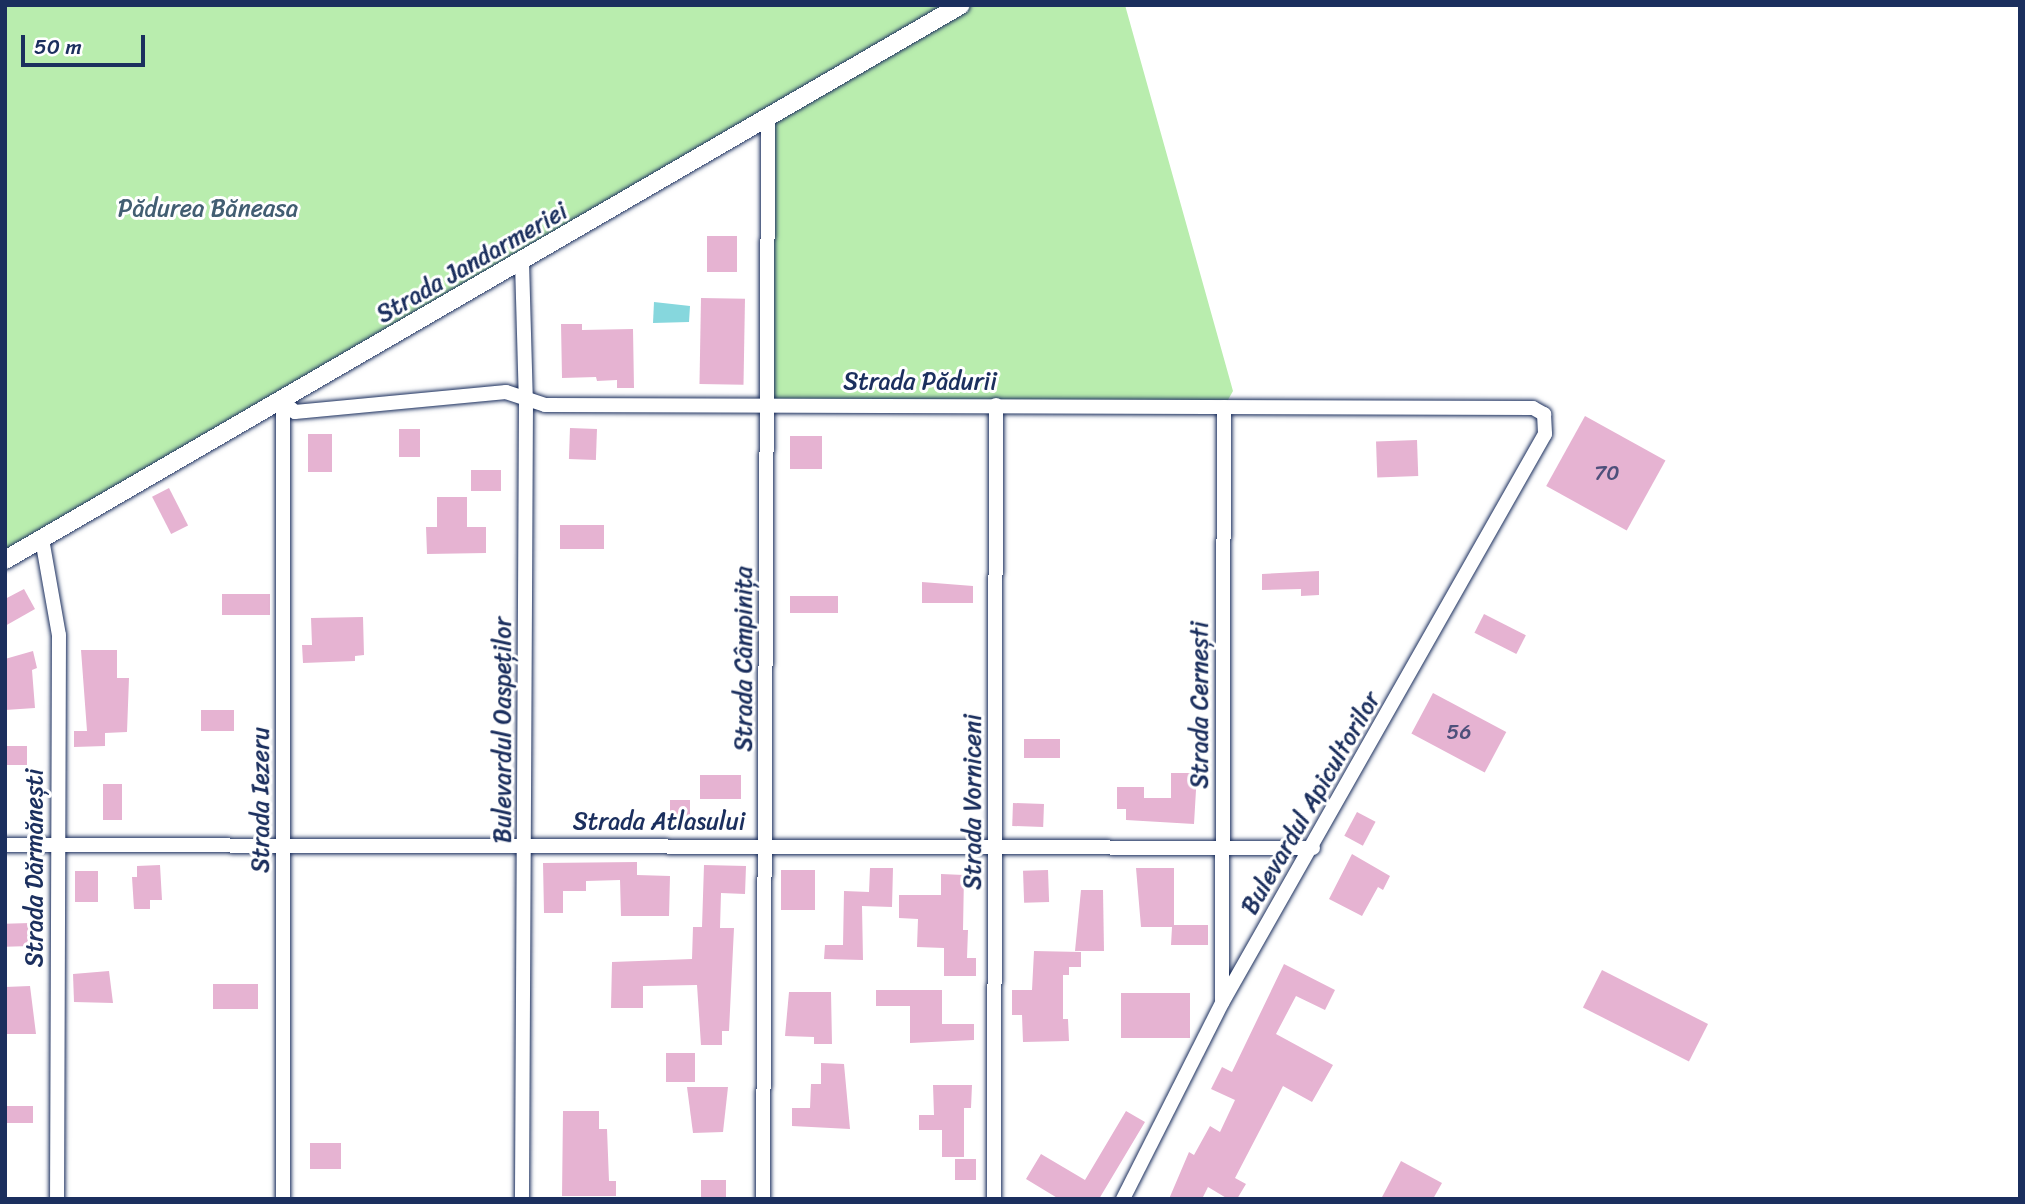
<!DOCTYPE html>
<html>
<head>
<meta charset="utf-8">
<style>
	body { margin:0 }
	#map { position:relative; width:2025px; height:1204px; overflow:hidden; background:#fff; font-family:Sriracha,sans-serif }
	div>[style] { position:absolute }
	[style*='--x'] { left:calc(var(--x)*1px); top:calc(var(--y)*1px); width:calc(var(--w)*1px); rotate:calc(var(--a)*1deg) }
	.green>* { inset:0; background:#b9edae }
	.water>* { inset:0; background:#86d7dd }
	.building>* { inset:0; background:#e6b3d2; transform-origin:0 0 }
	.roads { filter:drop-shadow(0 0 2px #1b2f5e) drop-shadow(0 0 2px #1b2f5e) }
	.minor>* { height:14px; margin:-7px; padding:0 7px; transform-origin:7px; border-radius:7px; background:#fff }
	.tertiary>* { height:18px; margin:-9px; padding:0 9px; transform-origin:9px; border-radius:9px; background:#fff }
	span { translate:-50% -50%; white-space:nowrap; text-align:center; line-height:1.15; -webkit-text-stroke:6px #fff; paint-order:stroke }
	.number-label { font-size:21px; color:#4e507b }
	.number-label span { -webkit-text-stroke-width:0 }
	.park-label { font-size:24px; color:#425e72 }
	.street-label { font-size:24px; color:#1b2f5e }
	.frame { position:absolute; inset:0; border:7px solid #1b2f5e; pointer-events:none }
	.scale { position:absolute; left:21px; top:35px; width:124px; height:32px; box-sizing:border-box; border:4px solid #1b2f5e; border-top:0; padding-left:9px; font-size:21px; line-height:24px; white-space:nowrap; color:#1b2f5e; -webkit-text-stroke:5px #fff; paint-order:stroke }
</style>
</head>
<body>
<div id="map">
	<div class="green">
		<div style="clip-path:polygon(5px 5px,1125px 5px,1233px 391px,1224px 407px,768px 405px,768px 121px,5px 560px)"></div>
	</div>
	<div class="water">
		<div style="clip-path:polygon(654px 302px,690px 306px,689px 322px,653px 323px)"></div>
	</div>
	<div class="building">
		<div style="left:707px;top:236px;width:30px;height:36px"></div>
		<div style="left:701px;top:298px;width:44px;height:86px;rotate:1deg"></div>
		<div style="clip-path:polygon(561px 324px,582px 324px,582px 330px,633px 329px,634px 388px,617px 388px,617px 380px,597px 381px,596px 377px,562px 378px)"></div>
		<div style="left:1585px;top:416px;width:92px;height:80px;rotate:29deg"></div>
		<div style="left:570px;top:428px;width:27px;height:31px;rotate:2deg"></div>
		<div style="left:399px;top:429px;width:21px;height:28px"></div>
		<div style="left:308px;top:434px;width:24px;height:38px"></div>
		<div style="left:790px;top:436px;width:32px;height:33px"></div>
		<div style="left:1417px;top:440px;width:36px;height:41px;rotate:88deg"></div>
		<div style="left:471px;top:470px;width:30px;height:21px"></div>
		<div style="left:169px;top:488px;width:42px;height:19px;rotate:63deg"></div>
		<div style="clip-path:polygon(437px 497px,467px 497px,467px 527px,486px 527px,486px 553px,427px 554px,426px 527px,437px 527px)"></div>
		<div style="left:560px;top:525px;width:44px;height:24px"></div>
		<div style="clip-path:polygon(1319px 571px,1319px 595px,1301px 596px,1301px 589px,1262px 590px,1262px 574px)"></div>
		<div style="clip-path:polygon(922px 582px,973px 586px,973px 603px,922px 603px)"></div>
		<div style="clip-path:polygon(24px 589px,35px 609px,5px 626px,5px 599px)"></div>
		<div style="left:222px;top:594px;width:48px;height:21px"></div>
		<div style="left:790px;top:596px;width:48px;height:17px"></div>
		<div style="left:1484px;top:614px;width:47px;height:21px;rotate:27deg"></div>
		<div style="clip-path:polygon(363px 617px,364px 655px,355px 656px,355px 661px,303px 663px,302px 645px,312px 645px,311px 618px)"></div>
		<div style="clip-path:polygon(81px 650px,117px 650px,117px 678px,129px 678px,127px 732px,105px 733px,105px 746px,74px 747px,74px 731px,87px 731px)"></div>
		<div style="clip-path:polygon(33px 651px,37px 668px,32px 670px,35px 708px,5px 710px,5px 659px)"></div>
		<div style="left:1433px;top:693px;width:83px;height:46px;rotate:28deg"></div>
		<div style="left:201px;top:710px;width:33px;height:21px"></div>
		<div style="left:1024px;top:739px;width:36px;height:19px"></div>
		<div style="left:5px;top:746px;width:22px;height:19px"></div>
		<div style="clip-path:polygon(1171px 773px,1197px 773px,1194px 824px,1126px 820px,1126px 809px,1117px 809px,1117px 787px,1144px 787px,1144px 798px,1171px 798px)"></div>
		<div style="left:741px;top:775px;width:24px;height:41px;rotate:90deg"></div>
		<div style="left:103px;top:784px;width:19px;height:36px"></div>
		<div style="left:670px;top:800px;width:20px;height:31px"></div>
		<div style="left:1013px;top:803px;width:31px;height:23px;rotate:2deg"></div>
		<div style="left:1357px;top:812px;width:21px;height:27px;rotate:28deg"></div>
		<div style="clip-path:polygon(1352px 854px,1390px 876px,1383px 890px,1378px 887px,1362px 916px,1329px 899px)"></div>
		<div style="clip-path:polygon(637px 862px,637px 875px,670px 876px,669px 916px,621px 916px,620px 880px,586px 881px,586px 891px,563px 891px,563px 913px,544px 913px,543px 863px)"></div>
		<div style="clip-path:polygon(160px 865px,162px 900px,150px 900px,150px 909px,134px 909px,132px 877px,137px 877px,137px 866px)"></div>
		<div style="clip-path:polygon(704px 865px,746px 866px,745px 894px,721px 893px,720px 928px,734px 928px,729px 1031px,722px 1031px,722px 1045px,701px 1045px,697px 985px,643px 986px,643px 1008px,611px 1008px,612px 962px,692px 959px,693px 927px,702px 927px)"></div>
		<div style="clip-path:polygon(870px 868px,893px 868px,892px 907px,862px 906px,863px 960px,824px 959px,825px 945px,843px 945px,844px 891px,869px 892px)"></div>
		<div style="clip-path:polygon(1136px 868px,1174px 868px,1174px 925px,1208px 925px,1208px 945px,1171px 945px,1172px 927px,1141px 927px)"></div>
		<div style="left:781px;top:870px;width:34px;height:40px"></div>
		<div style="left:1048px;top:870px;width:32px;height:25px;rotate:88deg"></div>
		<div style="left:98px;top:871px;width:31px;height:23px;rotate:90deg"></div>
		<div style="clip-path:polygon(941px 874px,964px 875px,963px 930px,968px 930px,967px 958px,976px 958px,976px 976px,944px 976px,944px 948px,917px 947px,918px 919px,899px 918px,899px 895px,941px 895px)"></div>
		<div style="clip-path:polygon(1081px 890px,1103px 890px,1104px 951px,1075px 951px)"></div>
		<div style="left:30px;top:923px;width:23px;height:25px;rotate:88deg"></div>
		<div style="clip-path:polygon(1034px 951px,1081px 952px,1081px 967px,1069px 967px,1069px 975px,1063px 975px,1063px 1019px,1068px 1019px,1069px 1041px,1023px 1042px,1022px 1015px,1012px 1015px,1012px 990px,1032px 990px)"></div>
		<div style="clip-path:polygon(1284px 964px,1335px 990px,1325px 1010px,1296px 996px,1276px 1034px,1333px 1065px,1312px 1102px,1283px 1086px,1235px 1178px,1246px 1184px,1237px 1199px,1228px 1199px,1208px 1187px,1202px 1199px,1169px 1199px,1189px 1152px,1194px 1155px,1210px 1126px,1220px 1132px,1235px 1100px,1211px 1089px,1222px 1067px,1232px 1072px)"></div>
		<div style="left:1602px;top:970px;width:119px;height:42px;rotate:27deg"></div>
		<div style="clip-path:polygon(109px 971px,113px 1003px,74px 1002px,73px 974px)"></div>
		<div style="left:213px;top:984px;width:45px;height:25px"></div>
		<div style="clip-path:polygon(30px 986px,36px 1034px,5px 1034px,5px 987px)"></div>
		<div style="clip-path:polygon(876px 990px,942px 990px,942px 1024px,974px 1024px,974px 1040px,910px 1043px,910px 1006px,876px 1006px)"></div>
		<div style="clip-path:polygon(789px 992px,831px 992px,832px 1044px,814px 1044px,814px 1037px,785px 1036px)"></div>
		<div style="left:1121px;top:993px;width:69px;height:45px"></div>
		<div style="left:666px;top:1053px;width:29px;height:29px"></div>
		<div style="clip-path:polygon(821px 1063px,844px 1064px,850px 1129px,792px 1126px,792px 1108px,810px 1108px,811px 1084px,821px 1084px)"></div>
		<div style="clip-path:polygon(933px 1085px,972px 1085px,971px 1108px,964px 1108px,964px 1157px,942px 1157px,942px 1130px,919px 1130px,919px 1115px,934px 1115px)"></div>
		<div style="clip-path:polygon(687px 1087px,728px 1087px,723px 1132px,693px 1133px)"></div>
		<div style="left:5px;top:1106px;width:28px;height:17px"></div>
		<div style="clip-path:polygon(563px 1111px,599px 1111px,599px 1129px,607px 1129px,609px 1181px,616px 1181px,616px 1196px,562px 1196px)"></div>
		<div style="clip-path:polygon(1126px 1111px,1145px 1122px,1099px 1199px,1059px 1199px,1026px 1179px,1041px 1154px,1085px 1180px)"></div>
		<div style="left:310px;top:1143px;width:31px;height:26px"></div>
		<div style="left:976px;top:1159px;width:21px;height:21px;rotate:90deg"></div>
		<div style="clip-path:polygon(1401px 1161px,1442px 1183px,1433px 1199px,1381px 1199px)"></div>
		<div style="left:701px;top:1180px;width:25px;height:19px"></div>
	</div>
	<div class="roads">
		<div class="minor">
			<div style="--x:522;--y:262;--w:140;--a:88.4"></div>
			<div style="--x:526;--y:402;--w:797;--a:90.29"></div>
			<div style="--x:283;--y:401;--w:16;--a:43"></div>
			<div style="--x:295;--y:412;--w:212;--a:-5.4"></div>
			<div style="--x:506;--y:392;--w:41;--a:18.4"></div>
			<div style="--x:545;--y:405;--w:988;--a:0.17"></div>
			<div style="--x:1533;--y:408;--w:13;--a:29"></div>
			<div style="--x:1544;--y:414;--w:20;--a:87"></div>
			<div style="--x:1545;--y:434;--w:654;--a:119.58"></div>
			<div style="--x:1222;--y:1003;--w:220;--a:116.8"></div>
			<div style="--x:42;--y:539;--w:97;--a:80"></div>
			<div style="--x:59;--y:635;--w:564;--a:90.2"></div>
			<div style="--x:5;--y:845;--w:1308;--a:0.13"></div>
			<div style="--x:1222;--y:1000;--w:593;--a:-89.81"></div>
			<div style="--x:283;--y:1199;--w:798;--a:-90"></div>
			<div style="--x:763;--y:1199;--w:1079;--a:-89.73"></div>
			<div style="--x:994;--y:1199;--w:794;--a:-89.86"></div>
		</div>
		<div class="tertiary">
			<div style="--x:5;--y:560;--w:1105;--a:-30.14"></div>
		</div>
	</div>
	<div class="number-label">
		<span style="left:1607px;top:473px">70</span>
		<span style="left:1459px;top:732px">56</span>
	</div>
	<div class="park-label">
		<span style="left:208px;top:209px">Pădurea Băneasa</span>
	</div>
	<div class="street-label">
		<span style="left:472px;top:263px;rotate:-30deg">Strada Jandarmeriei</span>
		<span style="left:920px;top:382px">Strada Pădurii</span>
		<span style="left:744px;top:659px;rotate:-90deg">Strada Câmpinița</span>
		<span style="left:1200px;top:705px;rotate:-90deg">Strada Cernești</span>
		<span style="left:503px;top:730px;rotate:-90deg">Bulevardul Oaspeților</span>
		<span style="left:261px;top:800px;rotate:-90deg">Strada Iezeru</span>
		<span style="left:973px;top:802px;rotate:-90deg">Strada Vorniceni</span>
		<span style="left:1311px;top:803px;rotate:-60deg">Bulevardul Apicultorilor</span>
		<span style="left:659px;top:822px">Strada Atlasului</span>
		<span style="left:35px;top:868px;rotate:-90deg">Strada Dărmănești</span>
	</div>
	<div class="frame"></div>
	<div class="scale">50 m</div>
</div>
</body>
</html>
